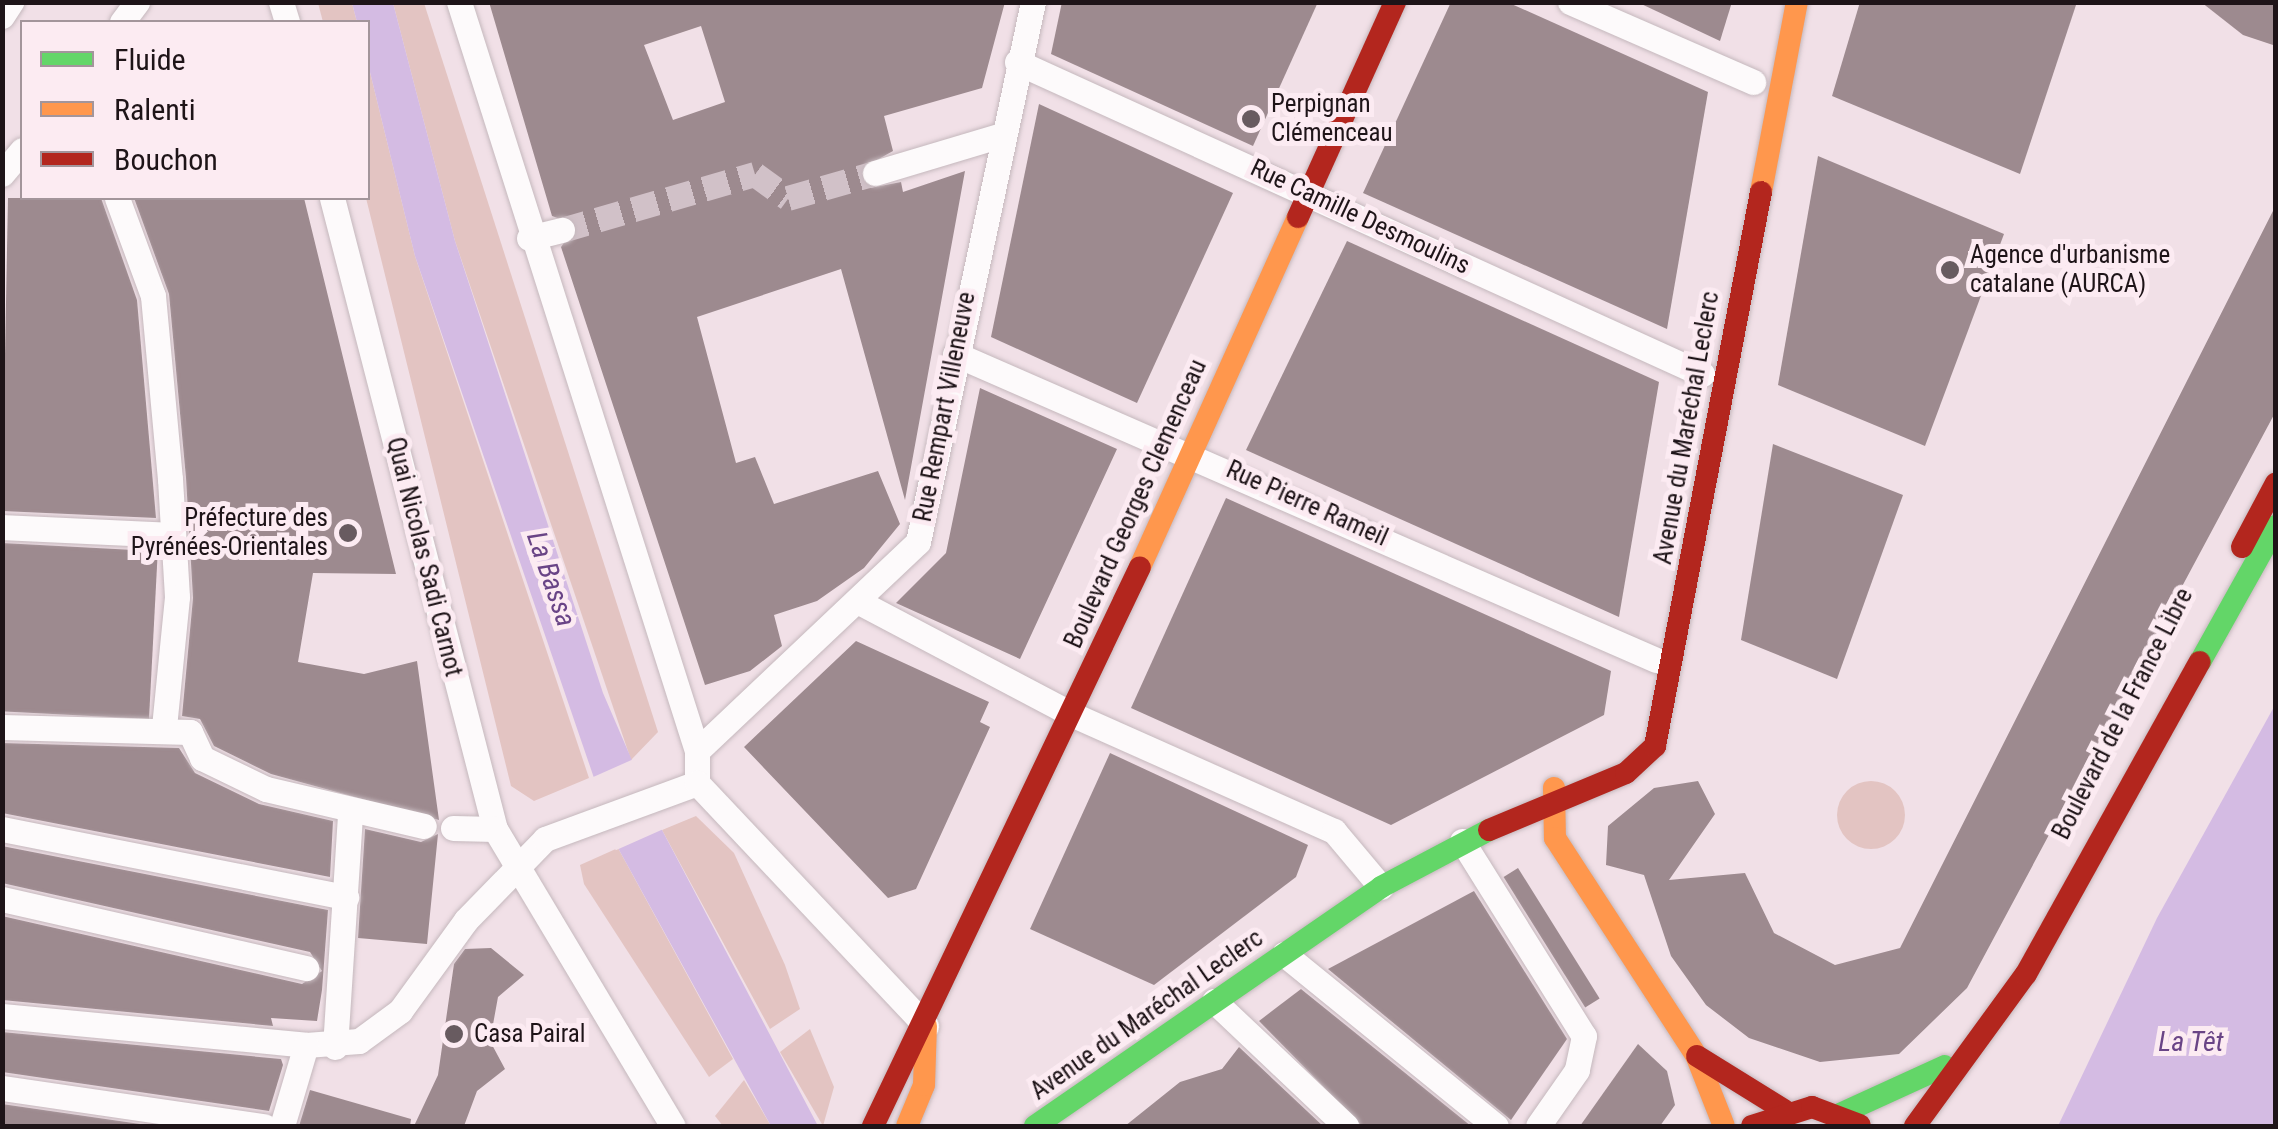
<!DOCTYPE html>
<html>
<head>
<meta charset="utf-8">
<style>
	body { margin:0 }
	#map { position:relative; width:2278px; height:1129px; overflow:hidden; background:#f1e0e7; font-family:"Roboto Condensed",sans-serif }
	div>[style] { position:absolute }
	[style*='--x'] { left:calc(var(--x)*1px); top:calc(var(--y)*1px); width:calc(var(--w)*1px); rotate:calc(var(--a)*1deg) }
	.green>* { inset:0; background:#e3c4c2 }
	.round { border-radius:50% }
	.water>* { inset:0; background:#d4bbe3 }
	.pier>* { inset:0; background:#f1e0e7; transform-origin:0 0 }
	.building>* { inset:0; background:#9d8a8f; transform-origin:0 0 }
	.street-tunnel>* { height:25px; margin-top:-12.5px; transform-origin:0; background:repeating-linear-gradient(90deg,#d1c1c8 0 25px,transparent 0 37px) }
	.roads { filter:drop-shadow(0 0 2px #c5b8bd) drop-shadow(0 0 2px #c5b8bd) }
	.street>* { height:25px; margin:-12.5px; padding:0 12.5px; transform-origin:12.5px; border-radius:12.5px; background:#fdfafb }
	.fast>* { height:22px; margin:-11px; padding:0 11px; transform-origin:11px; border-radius:11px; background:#63d668 }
	.slow>* { height:22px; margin:-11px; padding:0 11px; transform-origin:11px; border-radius:11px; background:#ff974d }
	.jam>* { height:22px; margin:-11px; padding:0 11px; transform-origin:11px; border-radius:11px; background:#b3261e }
	.dots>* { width:28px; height:28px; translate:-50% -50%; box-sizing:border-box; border:5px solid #fcebf2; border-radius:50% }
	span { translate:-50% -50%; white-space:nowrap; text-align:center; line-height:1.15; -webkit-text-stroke:10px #fcebf2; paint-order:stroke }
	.poi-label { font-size:25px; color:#1e1418 }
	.left { translate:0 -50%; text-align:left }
	.right { translate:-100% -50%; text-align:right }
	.street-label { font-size:25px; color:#1e1418 }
	.water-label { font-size:28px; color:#694486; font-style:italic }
	.frame { position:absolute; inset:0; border:5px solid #1e1418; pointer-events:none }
	.legend { position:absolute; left:20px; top:20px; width:350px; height:180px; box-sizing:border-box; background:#fcebf2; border:2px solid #a3959b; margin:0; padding:12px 18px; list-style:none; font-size:30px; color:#1e1418 }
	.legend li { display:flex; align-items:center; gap:20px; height:50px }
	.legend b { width:50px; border:2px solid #a3959b }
</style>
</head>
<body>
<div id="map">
	<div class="green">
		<div style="clip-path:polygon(318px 3px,352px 3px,357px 22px,323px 22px)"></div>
		<div style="clip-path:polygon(393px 3px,424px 3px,658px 732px,631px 760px,455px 241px)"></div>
		<div style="clip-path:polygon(368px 64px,415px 256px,589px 778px,534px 801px,511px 786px,366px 198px)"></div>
		<div class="round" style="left:1837px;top:781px;width:68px;height:68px"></div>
		<div style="clip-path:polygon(696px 816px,734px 853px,785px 965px,800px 1009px,770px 1029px,662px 830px)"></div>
		<div style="clip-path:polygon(618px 848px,733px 1059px,709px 1077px,584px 884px,580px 865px)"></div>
		<div style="clip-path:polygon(810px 1029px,834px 1087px,823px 1126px,780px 1052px)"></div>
		<div style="clip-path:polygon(744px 1080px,771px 1126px,723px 1126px,715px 1116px)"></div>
	</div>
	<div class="water">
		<div style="clip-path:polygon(352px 3px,393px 3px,455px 241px,603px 693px,662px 830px,818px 1126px,771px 1126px,618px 848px,415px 256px,368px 64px,368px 22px,357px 22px)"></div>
		<div style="clip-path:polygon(2275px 705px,2275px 1126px,2058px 1126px,2157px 918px)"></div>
	</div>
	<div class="pier">
		<div style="left:636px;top:758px;width:76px;height:56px;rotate:66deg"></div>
	</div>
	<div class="building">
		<div style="clip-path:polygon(evenodd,489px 2px,1005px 2px,982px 88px,884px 116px,893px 151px,859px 170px,870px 188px,901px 182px,903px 192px,965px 171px,905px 500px,841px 269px,697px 317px,736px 463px,755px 457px,774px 504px,878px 471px,900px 524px,864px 568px,817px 601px,774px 615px,782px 646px,750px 671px,705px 685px,561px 247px,577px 225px,552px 216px,489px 2px,701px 26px,725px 102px,673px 120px,644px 45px,701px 26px)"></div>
		<div style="clip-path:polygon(1062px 2px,1318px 2px,1253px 146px,1051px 54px)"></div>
		<div style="clip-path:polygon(1451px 2px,1507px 2px,1708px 92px,1667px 329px,1363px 193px)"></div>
		<div style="clip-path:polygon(1637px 2px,1732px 2px,1720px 41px)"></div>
		<div style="clip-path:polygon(1860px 2px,2077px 2px,2020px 174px,1832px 96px)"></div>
		<div style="clip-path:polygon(2201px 2px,2276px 2px,2276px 46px,2243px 35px)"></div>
		<div style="clip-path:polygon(1039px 104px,1233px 193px,1137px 403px,991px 337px)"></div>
		<div style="clip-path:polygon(1818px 156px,2004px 234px,1925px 446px,1778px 385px)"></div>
		<div style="clip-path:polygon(8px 198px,101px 198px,137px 300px,156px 518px,2px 511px)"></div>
		<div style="clip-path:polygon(134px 198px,304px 198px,396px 574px,313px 573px,298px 662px,364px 674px,417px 661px,439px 820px,271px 774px,214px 746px,200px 719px,182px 716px,193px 598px,186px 478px,169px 294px)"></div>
		<div style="clip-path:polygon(2276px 205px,2276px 411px,1967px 988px,1899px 1054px,1820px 1062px,1749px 1038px,1706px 1005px,1671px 956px,1644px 875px,1606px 865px,1608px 826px,1654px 788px,1698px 781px,1715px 814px,1669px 880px,1745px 873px,1774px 933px,1835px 965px,1900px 948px)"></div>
		<div style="clip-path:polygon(1347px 241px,1659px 382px,1619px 617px,1246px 450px)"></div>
		<div style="clip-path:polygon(980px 388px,1117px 449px,1020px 659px,896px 603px,946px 553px)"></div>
		<div style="clip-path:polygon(1773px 444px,1903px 495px,1837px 679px,1741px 640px)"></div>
		<div style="clip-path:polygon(1226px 498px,1611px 671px,1604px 715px,1391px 825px,1131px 708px)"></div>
		<div style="left:2px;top:543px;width:156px;height:168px;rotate:3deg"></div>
		<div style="clip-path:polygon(856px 641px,989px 702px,980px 722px,990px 727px,916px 889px,888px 898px,744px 747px)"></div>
		<div style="clip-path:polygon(2px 743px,179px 748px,195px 773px,259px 804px,333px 821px,330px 877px,2px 813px)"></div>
		<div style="clip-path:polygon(1110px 753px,1308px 845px,1296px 877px,1154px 985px,1030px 929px)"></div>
		<div style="clip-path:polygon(365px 829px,421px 842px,438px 834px,427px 944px,358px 938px)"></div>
		<div style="clip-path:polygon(2px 846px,328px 910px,322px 990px,317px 1021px,271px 1018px,273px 1026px,2px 1000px,2px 916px,302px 984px,322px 971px,310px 952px,2px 883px)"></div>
		<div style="left:1518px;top:868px;width:154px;height:17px;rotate:58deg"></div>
		<div style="clip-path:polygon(1474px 891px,1567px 1039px,1511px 1120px,1328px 969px)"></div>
		<div style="clip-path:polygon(491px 948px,524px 975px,498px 997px,490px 1041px,505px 1069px,477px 1091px,464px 1126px,414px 1126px,438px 1075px,454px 964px,465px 949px)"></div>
		<div style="clip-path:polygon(1301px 989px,1471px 1126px,1362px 1126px,1259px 1021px)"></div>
		<div style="clip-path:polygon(2px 1032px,281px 1059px,283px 1065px,269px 1111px,2px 1072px)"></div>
		<div style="clip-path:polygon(1638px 1044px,1667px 1071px,1675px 1105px,1660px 1126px,1580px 1126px)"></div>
		<div style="clip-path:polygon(1239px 1047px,1323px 1126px,1125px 1126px,1180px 1082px,1222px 1069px)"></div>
		<div style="clip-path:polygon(310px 1090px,411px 1119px,410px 1126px,299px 1126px)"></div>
		<div style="clip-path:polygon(2px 1104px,154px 1126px,2px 1126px)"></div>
	</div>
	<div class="street-tunnel">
		<div style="--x:562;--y:230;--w:201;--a:-16.2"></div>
		<div style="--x:755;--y:174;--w:41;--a:36"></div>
		<div style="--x:788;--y:198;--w:91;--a:-16"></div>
	</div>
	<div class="roads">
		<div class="street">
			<div style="--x:281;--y:2;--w:21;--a:73"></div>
			<div style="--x:459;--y:2;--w:786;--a:72.37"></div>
			<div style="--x:1570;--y:2;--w:200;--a:23.6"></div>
			<div style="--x:2;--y:16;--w:17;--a:-57"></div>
			<div style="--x:122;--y:22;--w:25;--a:-53"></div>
			<div style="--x:1017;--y:62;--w:753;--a:24.49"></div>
			<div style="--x:875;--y:173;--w:128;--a:-16.7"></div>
			<div style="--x:2;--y:174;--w:31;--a:-50"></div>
			<div style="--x:117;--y:198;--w:104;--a:69.8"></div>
			<div style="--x:153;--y:296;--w:184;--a:84.7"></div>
			<div style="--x:170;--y:479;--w:118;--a:86.6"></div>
			<div style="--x:177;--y:597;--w:132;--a:95.7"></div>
			<div style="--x:332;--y:198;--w:652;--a:75.52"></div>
			<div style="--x:495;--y:829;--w:346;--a:59.1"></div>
			<div style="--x:529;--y:238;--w:34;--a:-14"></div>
			<div style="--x:955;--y:354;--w:765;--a:23.58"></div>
			<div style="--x:2;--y:527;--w:170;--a:2.7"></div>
			<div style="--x:857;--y:601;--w:242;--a:27.8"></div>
			<div style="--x:1071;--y:714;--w:288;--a:24"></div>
			<div style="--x:1334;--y:831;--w:73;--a:50"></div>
			<div style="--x:2;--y:727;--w:188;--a:1.5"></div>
			<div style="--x:190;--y:732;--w:29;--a:65"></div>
			<div style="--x:202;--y:758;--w:71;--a:25.8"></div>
			<div style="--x:266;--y:789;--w:162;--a:13.2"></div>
			<div style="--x:697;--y:783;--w:32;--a:-90"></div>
			<div style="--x:697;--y:751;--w:304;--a:-43.4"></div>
			<div style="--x:918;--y:542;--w:552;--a:-77.98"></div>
			<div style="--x:453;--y:828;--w:42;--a:1.4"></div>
			<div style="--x:2;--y:829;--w:351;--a:11.2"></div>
			<div style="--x:1462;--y:841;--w:230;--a:58"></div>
			<div style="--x:1584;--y:1036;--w:35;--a:102"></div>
			<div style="--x:1577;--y:1070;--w:68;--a:124.9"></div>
			<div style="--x:2;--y:899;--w:312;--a:12.8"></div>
			<div style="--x:1284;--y:954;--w:273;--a:39.1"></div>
			<div style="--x:1214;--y:1001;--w:182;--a:43.4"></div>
			<div style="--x:2;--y:1016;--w:305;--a:5.4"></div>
			<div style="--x:306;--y:1045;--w:53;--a:-4.3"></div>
			<div style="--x:359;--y:1041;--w:51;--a:-36.2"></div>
			<div style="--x:400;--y:1011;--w:112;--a:-54"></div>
			<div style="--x:466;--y:920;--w:113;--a:-45.7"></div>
			<div style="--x:545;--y:839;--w:162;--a:-20.2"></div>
			<div style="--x:697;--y:783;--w:334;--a:46.7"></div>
			<div style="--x:335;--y:1047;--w:234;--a:-86.3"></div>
			<div style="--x:2;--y:1088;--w:265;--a:8.3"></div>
			<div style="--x:282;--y:1126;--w:84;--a:-73.5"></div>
		</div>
		<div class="fast">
			<div style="--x:2200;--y:662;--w:156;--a:-60.8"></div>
			<div style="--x:1840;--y:1114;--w:115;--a:-24.6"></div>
			<div style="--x:1035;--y:1126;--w:421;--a:-34.6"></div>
			<div style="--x:1381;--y:887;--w:122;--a:-27.8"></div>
		</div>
		<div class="slow">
			<div style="--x:1761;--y:192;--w:193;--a:-79.3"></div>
			<div style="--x:1140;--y:567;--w:384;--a:-65.7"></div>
			<div style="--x:1554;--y:788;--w:50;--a:88.9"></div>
			<div style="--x:1555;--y:838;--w:259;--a:57"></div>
			<div style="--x:1696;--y:1055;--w:76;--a:68.5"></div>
			<div style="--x:907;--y:1126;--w:44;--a:-67.5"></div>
			<div style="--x:924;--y:1085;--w:59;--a:-88.1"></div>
		</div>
		<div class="jam">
			<div style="--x:1298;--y:217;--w:236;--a:-65.7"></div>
			<div style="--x:2242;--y:547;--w:72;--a:-62"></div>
			<div style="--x:1489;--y:830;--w:148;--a:-22.6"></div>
			<div style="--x:1626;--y:773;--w:40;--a:-43"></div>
			<div style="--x:1655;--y:746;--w:564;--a:-79.17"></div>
			<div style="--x:1697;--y:1056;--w:102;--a:31.8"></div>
			<div style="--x:873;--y:1126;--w:619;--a:-64.47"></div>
			<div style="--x:1752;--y:1126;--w:63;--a:-17.6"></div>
			<div style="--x:1812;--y:1107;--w:51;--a:20.6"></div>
			<div style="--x:1915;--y:1126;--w:188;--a:-53.9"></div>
			<div style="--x:2026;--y:974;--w:357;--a:-60.9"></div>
		</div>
	</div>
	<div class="dots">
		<div style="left:1251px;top:119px;background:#685b60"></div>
		<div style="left:1950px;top:270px;background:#685b60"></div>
		<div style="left:348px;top:533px;background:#685b60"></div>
		<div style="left:454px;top:1034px;background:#685b60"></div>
	</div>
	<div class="poi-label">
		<span class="left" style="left:1271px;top:119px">Perpignan<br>Clémenceau</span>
		<span class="left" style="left:1970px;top:270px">Agence d'urbanisme<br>catalane (AURCA)</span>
		<span class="right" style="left:328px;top:533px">Préfecture des<br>Pyrénées-Orientales</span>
		<span class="left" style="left:474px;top:1034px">Casa Pairal</span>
	</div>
	<div class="street-label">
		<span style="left:1360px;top:217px;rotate:25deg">Rue Camille Desmoulins</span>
		<span style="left:945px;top:407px;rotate:-79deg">Rue Rempart Villeneuve</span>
		<span style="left:1687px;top:428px;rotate:-80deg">Avenue du Maréchal Leclerc</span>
		<span style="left:1136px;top:504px;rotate:-66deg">Boulevard Georges Clemenceau</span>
		<span style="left:1307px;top:504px;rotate:24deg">Rue Pierre Rameil</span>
		<span style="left:424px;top:557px;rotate:76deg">Quai Nicolas Sadi Carnot</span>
		<span style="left:2123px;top:714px;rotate:-63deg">Boulevard de la France Libre</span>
		<span style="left:1147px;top:1015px;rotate:-35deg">Avenue du Maréchal Leclerc</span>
	</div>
	<div class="water-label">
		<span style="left:551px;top:579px;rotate:71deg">La Bassa</span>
		<span style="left:2191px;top:1042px">La Têt</span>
	</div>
	<div class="frame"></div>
	<ul class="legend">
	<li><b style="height:12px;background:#63d668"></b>Fluide</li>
	<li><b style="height:12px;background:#ff974d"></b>Ralenti</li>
	<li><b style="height:12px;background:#b3261e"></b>Bouchon</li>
	</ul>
</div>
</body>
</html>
